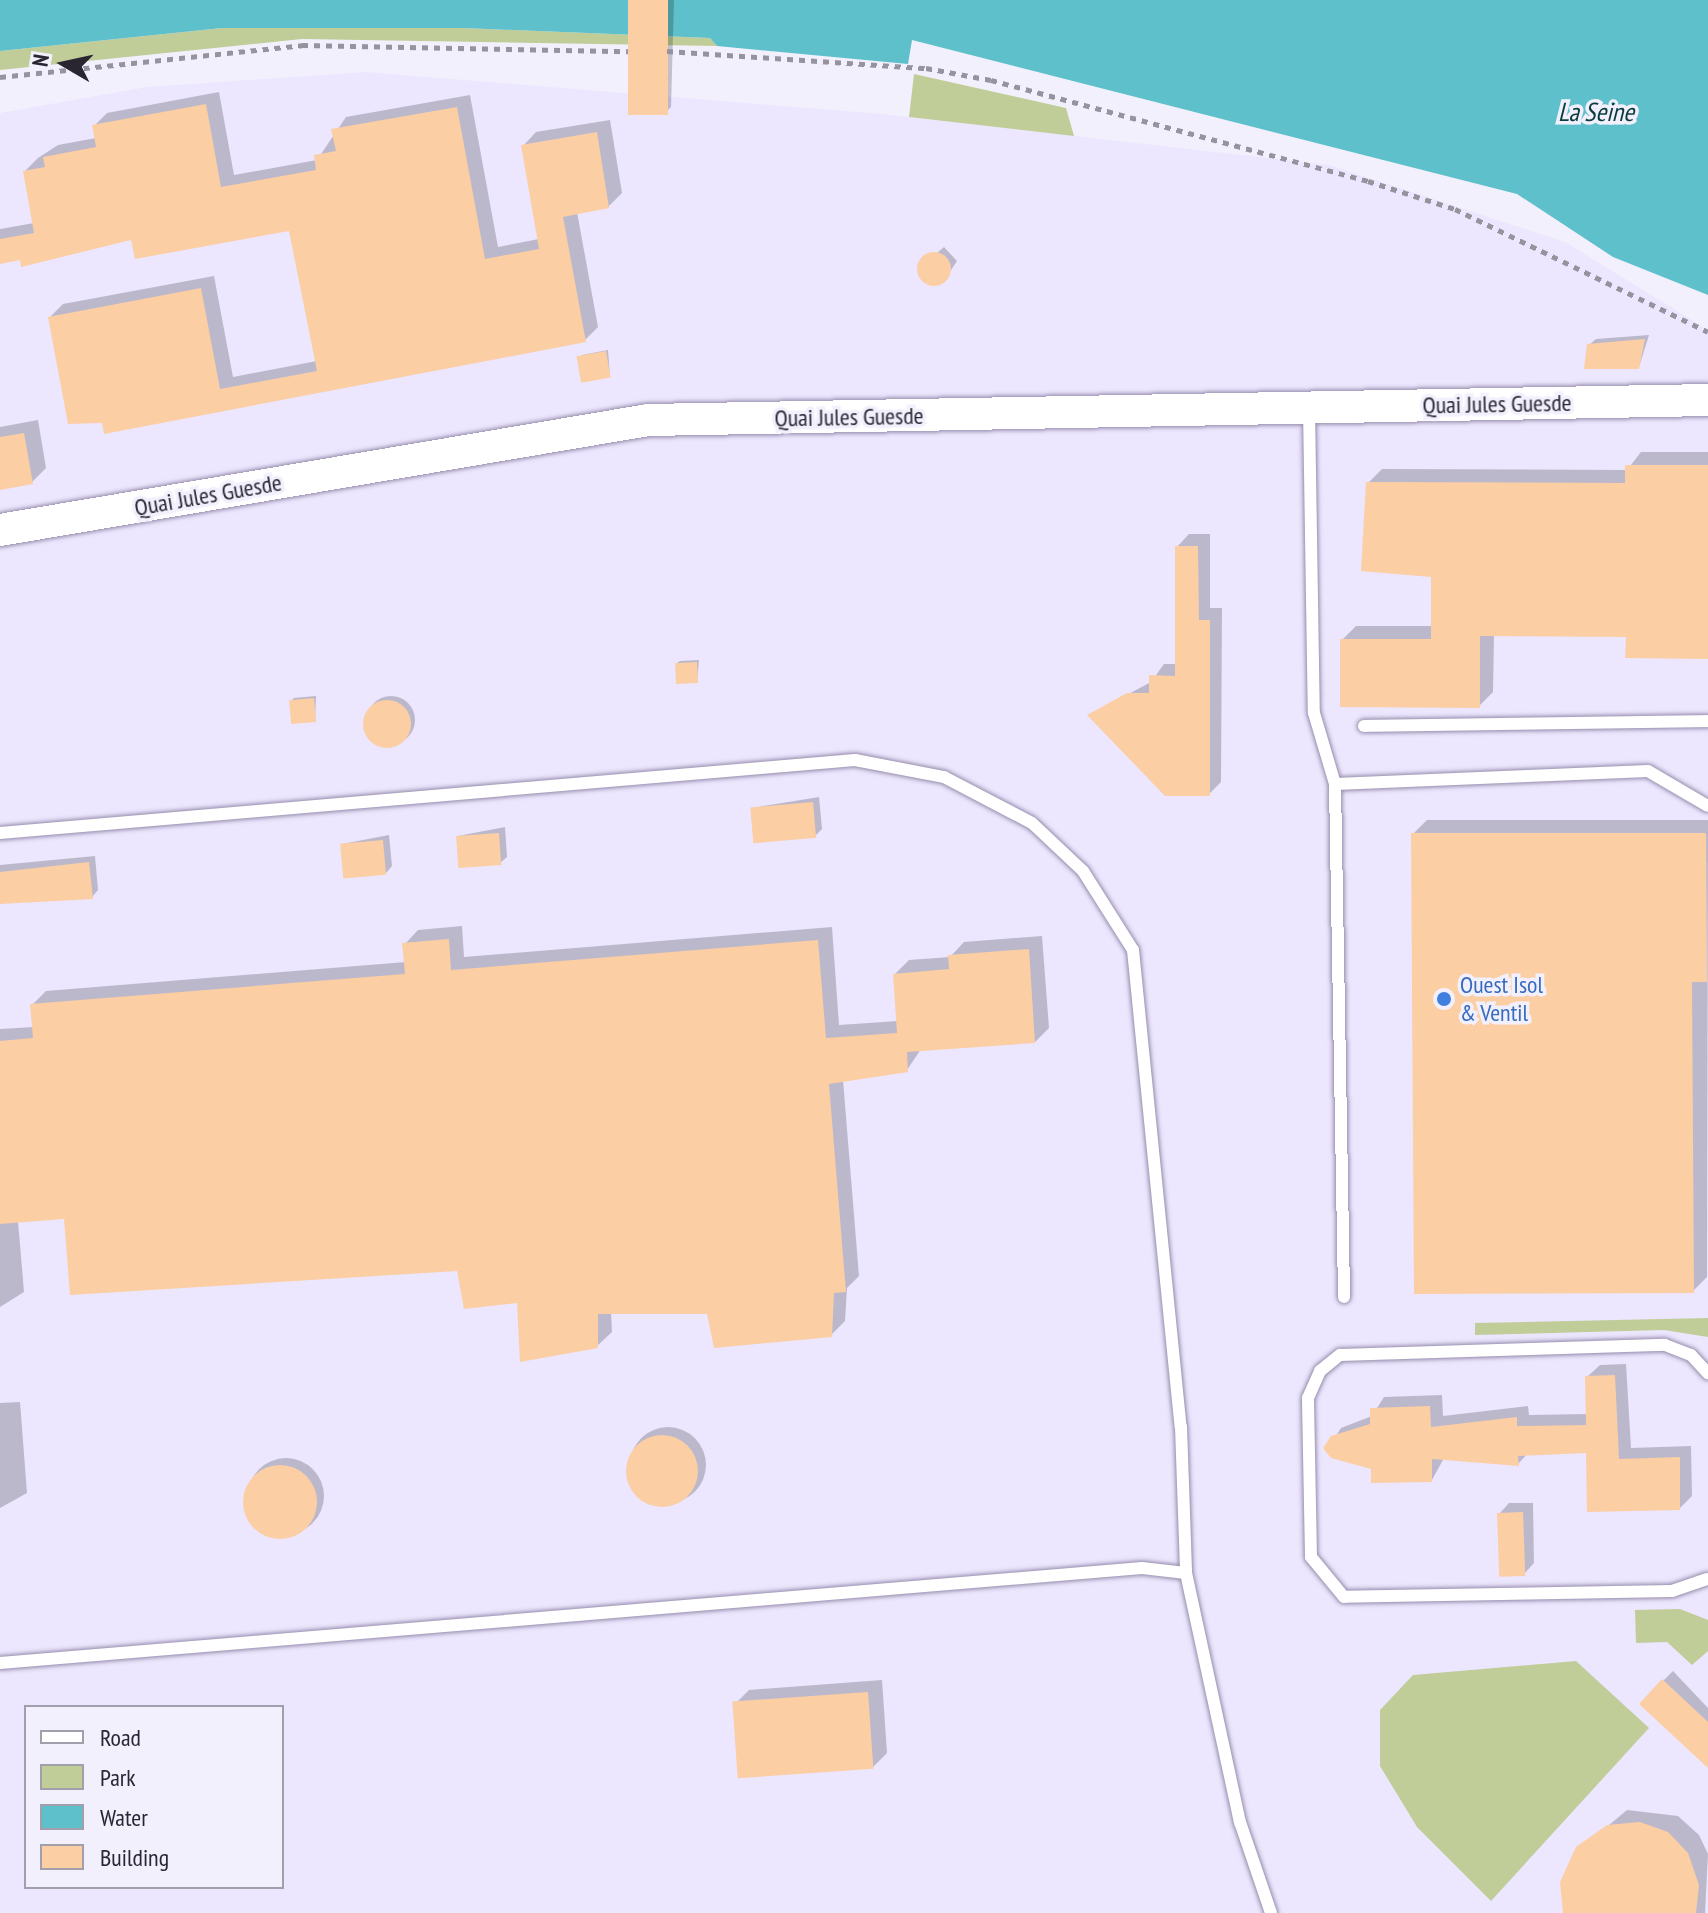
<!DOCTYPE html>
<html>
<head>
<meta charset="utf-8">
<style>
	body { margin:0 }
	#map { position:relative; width:1708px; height:1913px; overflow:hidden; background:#f3f0fd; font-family:"PT Sans Narrow",sans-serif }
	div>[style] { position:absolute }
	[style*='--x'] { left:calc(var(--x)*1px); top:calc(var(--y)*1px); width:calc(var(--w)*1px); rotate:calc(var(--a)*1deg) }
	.built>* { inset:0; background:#ece6fe }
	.green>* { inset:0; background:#c0cd98 }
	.water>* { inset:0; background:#5dc0ca }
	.shadow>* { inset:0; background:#0003 }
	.round { border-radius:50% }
	.building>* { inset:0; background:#fbcea4; transform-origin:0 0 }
	.path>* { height:5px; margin-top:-2.5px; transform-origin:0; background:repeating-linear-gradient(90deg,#96939f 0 6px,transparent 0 12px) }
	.roads { filter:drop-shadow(0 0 2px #968dac) drop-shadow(0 0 2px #968dac) }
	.lane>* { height:12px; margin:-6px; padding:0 6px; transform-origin:6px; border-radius:6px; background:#fff }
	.secondary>* { height:32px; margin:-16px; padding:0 16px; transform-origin:16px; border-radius:16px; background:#fff }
	.dots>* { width:22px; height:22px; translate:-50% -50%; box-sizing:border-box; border:4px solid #f3f0fd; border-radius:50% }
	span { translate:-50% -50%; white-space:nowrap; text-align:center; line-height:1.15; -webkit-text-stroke:7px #f3f0fd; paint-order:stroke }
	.street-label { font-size:24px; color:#292632 }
	.shop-label { font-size:24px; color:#366cbe }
	.left { translate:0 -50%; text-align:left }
	.water-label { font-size:26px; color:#0a3b3f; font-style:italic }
	.legend { position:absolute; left:24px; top:1705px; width:260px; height:184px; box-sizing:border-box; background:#f3f0fd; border:2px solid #a29fac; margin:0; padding:10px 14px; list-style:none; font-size:24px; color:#292632 }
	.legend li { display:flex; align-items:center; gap:16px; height:40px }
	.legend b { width:40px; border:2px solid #a29fac }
	.north { position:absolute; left:24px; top:24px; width:80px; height:80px; -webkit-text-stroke:6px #f3f0fd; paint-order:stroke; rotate:279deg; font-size:22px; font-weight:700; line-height:32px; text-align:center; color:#292632 }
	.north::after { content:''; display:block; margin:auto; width:28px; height:36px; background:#292632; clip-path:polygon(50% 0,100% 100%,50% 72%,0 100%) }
</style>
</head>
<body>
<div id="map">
	<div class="built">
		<div style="clip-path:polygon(evenodd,366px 72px,882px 114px,1329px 165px,1565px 242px,1708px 330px,1708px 1913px,0 1913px,0 113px,147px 87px,366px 72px,26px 1707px,282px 1707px,282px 1887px,26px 1887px,26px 1707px)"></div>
	</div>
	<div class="green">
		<div style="clip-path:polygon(222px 28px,463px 28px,710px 38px,717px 46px,302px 39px,0 70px,0 51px)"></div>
		<div style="clip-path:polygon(914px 74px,1066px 108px,1074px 136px,909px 117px)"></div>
		<div style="clip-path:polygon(1708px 1318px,1708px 1337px,1664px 1330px,1475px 1335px,1475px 1323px)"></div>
		<div style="clip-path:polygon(1680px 1609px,1708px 1620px,1708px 1651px,1692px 1665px,1667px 1642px,1636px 1643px,1635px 1610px)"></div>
		<div style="clip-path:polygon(1576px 1661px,1649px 1728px,1491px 1901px,1417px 1827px,1380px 1766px,1380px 1710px,1413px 1675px)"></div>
	</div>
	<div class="water">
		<div style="clip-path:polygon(0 0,1708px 0,1708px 295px,1613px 257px,1517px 194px,912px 40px,908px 64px,717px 46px,710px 38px,463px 28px,222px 28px,0 51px)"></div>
	</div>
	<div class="shadow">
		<div style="clip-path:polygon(630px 0,674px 0,671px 107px,665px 113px)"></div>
		<div style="clip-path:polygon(219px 92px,234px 175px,317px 160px,346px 117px,470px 95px,498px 247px,539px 239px,523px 146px,536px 132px,610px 120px,622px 193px,608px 207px,577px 212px,598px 327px,585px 340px,104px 421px,50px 317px,63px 304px,214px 276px,233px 377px,317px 361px,290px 229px,133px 238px,0 262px,0 229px,34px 223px,25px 171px,38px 158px,58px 145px,96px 138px,94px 126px,107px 113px)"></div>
		<div style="clip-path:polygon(944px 247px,957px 261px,945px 279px,932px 283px,920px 268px)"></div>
		<div style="clip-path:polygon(1649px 335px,1639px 367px,1589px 345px,1596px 339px)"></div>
		<div style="clip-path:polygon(608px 350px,610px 376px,580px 358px,582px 355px)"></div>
		<div style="clip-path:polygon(38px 420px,46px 468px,32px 482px,0 487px,0 427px)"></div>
		<div style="clip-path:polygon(1641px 452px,1708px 452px,1708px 657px,1628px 635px,1494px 634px,1493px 692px,1479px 706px,1342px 640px,1356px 626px,1433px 626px,1433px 575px,1368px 483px,1382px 469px,1627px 470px)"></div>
		<div style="clip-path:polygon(1189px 534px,1210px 534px,1210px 608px,1222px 608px,1221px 782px,1209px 794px,1089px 715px,1151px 682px,1164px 664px,1177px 664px,1177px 547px)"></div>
		<div style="clip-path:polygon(699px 660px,697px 681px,677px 663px,680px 661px)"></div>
		<div class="round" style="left:367px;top:696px;width:48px;height:48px"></div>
		<div style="clip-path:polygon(316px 696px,315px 720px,291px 701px,294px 698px)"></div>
		<div style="clip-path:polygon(819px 797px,822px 829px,815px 836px,752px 808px)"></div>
		<div style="clip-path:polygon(1427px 820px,1708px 820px,1707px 1277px,1693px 1291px,1413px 834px)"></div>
		<div style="clip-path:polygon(505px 827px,507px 857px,500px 863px,458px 836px)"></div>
		<div style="clip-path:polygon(389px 835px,392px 866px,386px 873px,342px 844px)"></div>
		<div style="clip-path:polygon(95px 856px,98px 890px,92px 897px,0 903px,0 865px)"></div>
		<div style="clip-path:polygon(462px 926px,464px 957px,832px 927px,839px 1025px,898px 1021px,895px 974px,909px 960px,950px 957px,964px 942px,1042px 936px,1049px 1028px,1035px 1042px,921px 1049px,907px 1070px,843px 1080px,859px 1276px,847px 1288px,845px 1321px,831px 1335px,708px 1312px,611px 1312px,612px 1332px,597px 1346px,459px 1269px,66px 1217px,18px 1221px,24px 1292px,0 1307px,0 1029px,34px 1027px,32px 1005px,46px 991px,406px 962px,405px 944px,418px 930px)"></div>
		<div style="clip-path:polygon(1626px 1364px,1631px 1448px,1691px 1446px,1692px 1496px,1680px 1508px,1588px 1451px,1528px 1453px,1518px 1464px,1444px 1458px,1432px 1480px,1327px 1450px,1341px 1428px,1372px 1416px,1384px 1397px,1442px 1395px,1443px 1416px,1528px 1406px,1529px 1415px,1588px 1414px,1587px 1377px,1600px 1365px)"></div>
		<div style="clip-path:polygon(20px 1402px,27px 1493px,0 1508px,0 1403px)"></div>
		<div class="round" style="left:630px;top:1427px;width:76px;height:76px"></div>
		<div class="round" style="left:248px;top:1458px;width:76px;height:76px"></div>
		<div style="clip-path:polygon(1509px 1503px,1533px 1503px,1534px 1563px,1524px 1574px,1499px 1514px)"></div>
		<div style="clip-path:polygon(1673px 1671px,1708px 1708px,1708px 1765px,1663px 1681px)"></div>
		<div style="clip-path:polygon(882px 1680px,887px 1753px,873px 1767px,735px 1704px,749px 1690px)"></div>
		<div style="clip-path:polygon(1627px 1810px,1678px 1816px,1699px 1835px,1708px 1854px,1705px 1913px,1567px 1913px,1562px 1882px,1572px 1856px)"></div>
	</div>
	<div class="building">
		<div style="left:628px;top:0;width:40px;height:115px"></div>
		<div style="clip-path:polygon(206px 104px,221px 187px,316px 170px,314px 155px,336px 151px,331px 129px,457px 107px,485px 259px,539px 249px,521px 145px,597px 132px,609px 208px,563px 217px,586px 342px,104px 434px,102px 423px,68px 424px,48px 317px,201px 288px,220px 389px,317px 371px,289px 231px,135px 259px,131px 240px,21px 267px,20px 260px,0 264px,0 239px,34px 233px,23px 171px,45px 167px,43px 157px,96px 147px,92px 125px)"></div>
		<div class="round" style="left:917px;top:252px;width:34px;height:34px"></div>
		<div style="clip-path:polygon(1645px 339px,1639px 369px,1584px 369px,1587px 344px)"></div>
		<div style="left:606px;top:351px;width:27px;height:30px;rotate:80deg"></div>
		<div style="clip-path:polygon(24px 433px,33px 484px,0 490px,0 437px)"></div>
		<div style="clip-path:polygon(1625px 465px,1708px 465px,1708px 659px,1625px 658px,1626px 637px,1480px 636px,1480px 708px,1340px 707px,1340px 639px,1431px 639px,1431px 577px,1361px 571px,1366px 482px,1625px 483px)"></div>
		<div style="clip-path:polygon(1175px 546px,1198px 546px,1199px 620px,1210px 620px,1210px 796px,1165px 796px,1087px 715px,1127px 693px,1149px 693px,1149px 675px,1175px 676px)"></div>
		<div style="left:697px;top:662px;width:21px;height:22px;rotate:87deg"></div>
		<div style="left:314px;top:698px;width:24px;height:25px;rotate:85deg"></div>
		<div class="round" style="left:363px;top:700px;width:48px;height:48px"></div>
		<div style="left:813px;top:802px;width:36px;height:63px;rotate:85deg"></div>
		<div style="left:499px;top:833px;width:32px;height:43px;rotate:86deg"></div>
		<div style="clip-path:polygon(1411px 833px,1706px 833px,1707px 982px,1692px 982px,1694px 1293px,1414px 1294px)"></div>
		<div style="left:383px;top:840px;width:35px;height:43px;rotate:85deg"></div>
		<div style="clip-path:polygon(89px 862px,93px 899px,0 904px,0 872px)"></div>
		<div style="clip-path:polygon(449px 939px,451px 970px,818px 940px,826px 1038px,897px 1033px,893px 974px,949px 969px,948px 955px,1029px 949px,1035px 1043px,907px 1052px,908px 1072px,829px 1084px,846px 1292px,834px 1293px,832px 1337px,714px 1348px,707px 1314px,598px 1314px,598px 1348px,520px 1362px,517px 1303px,464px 1309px,457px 1271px,70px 1295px,64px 1219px,0 1224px,0 1041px,33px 1038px,30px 1004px,405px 974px,402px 943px)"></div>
		<div style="clip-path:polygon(1615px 1375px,1619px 1459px,1680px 1457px,1680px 1510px,1587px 1512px,1586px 1453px,1518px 1456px,1519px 1466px,1432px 1459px,1432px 1482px,1371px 1483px,1371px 1469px,1331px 1458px,1323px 1448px,1331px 1436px,1370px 1424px,1370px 1408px,1430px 1406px,1431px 1427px,1517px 1417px,1517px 1426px,1586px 1425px,1585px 1376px)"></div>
		<div class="round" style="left:626px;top:1435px;width:72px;height:72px"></div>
		<div class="round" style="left:243px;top:1465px;width:74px;height:74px"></div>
		<div style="left:1523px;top:1512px;width:64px;height:26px;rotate:88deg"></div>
		<div style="clip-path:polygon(1662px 1679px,1708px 1722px,1708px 1768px,1639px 1704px)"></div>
		<div style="left:868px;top:1692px;width:77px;height:136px;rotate:86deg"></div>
		<div style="clip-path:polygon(1640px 1822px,1668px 1832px,1688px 1853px,1699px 1885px,1696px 1913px,1563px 1913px,1560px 1882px,1576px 1847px,1607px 1825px)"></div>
	</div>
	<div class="path">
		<div style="--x:667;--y:51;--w:260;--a:3.8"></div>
		<div style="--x:926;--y:68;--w:66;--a:10.5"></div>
		<div style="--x:991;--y:80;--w:390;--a:15"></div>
		<div style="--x:1368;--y:181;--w:91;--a:17.8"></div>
		<div style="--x:1455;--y:209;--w:281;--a:25.9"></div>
		<div style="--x:0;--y:77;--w:304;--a:-6"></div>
		<div style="--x:302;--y:45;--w:326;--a:1.1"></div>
	</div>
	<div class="roads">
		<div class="lane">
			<div style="--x:1309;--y:408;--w:305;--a:89.1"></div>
			<div style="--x:1314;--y:713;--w:74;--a:73.5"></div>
			<div style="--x:1335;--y:784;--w:513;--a:88.99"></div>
			<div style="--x:1364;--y:726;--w:344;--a:-0.8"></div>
			<div style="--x:1335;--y:784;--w:313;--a:-2.4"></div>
			<div style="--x:1648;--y:771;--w:69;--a:30.3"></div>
			<div style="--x:0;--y:833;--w:858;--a:-4.88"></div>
			<div style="--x:855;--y:760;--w:91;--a:10.8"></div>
			<div style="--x:944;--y:777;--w:99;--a:27.6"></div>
			<div style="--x:1032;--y:823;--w:70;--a:43.3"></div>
			<div style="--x:1083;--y:871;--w:93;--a:57.7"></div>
			<div style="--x:1133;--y:950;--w:479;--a:84.3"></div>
			<div style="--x:1181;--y:1427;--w:146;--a:88"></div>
			<div style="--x:1186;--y:1573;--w:255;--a:77.8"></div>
			<div style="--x:1240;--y:1822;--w:96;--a:71.2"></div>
			<div style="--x:1707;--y:1579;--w:37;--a:161"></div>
			<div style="--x:1672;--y:1591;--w:328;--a:179"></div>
			<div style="--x:1344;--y:1597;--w:52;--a:-129.5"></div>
			<div style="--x:1311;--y:1557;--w:159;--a:-91.1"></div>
			<div style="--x:1308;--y:1398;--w:30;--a:-66"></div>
			<div style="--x:1320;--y:1371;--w:26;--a:-39"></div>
			<div style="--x:1340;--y:1355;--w:325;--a:-1.8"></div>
			<div style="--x:1665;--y:1345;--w:28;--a:21"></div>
			<div style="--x:1691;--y:1355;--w:25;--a:47"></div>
			<div style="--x:0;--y:1663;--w:1146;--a:-4.76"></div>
			<div style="--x:1142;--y:1568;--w:44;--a:6.5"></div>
		</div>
		<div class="secondary">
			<div style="--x:0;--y:530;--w:657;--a:-9.63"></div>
			<div style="--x:648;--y:420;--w:1060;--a:-1.08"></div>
		</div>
	</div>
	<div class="dots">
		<div style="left:1444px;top:999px;background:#3f7fe0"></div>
	</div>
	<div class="street-label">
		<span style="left:1497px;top:404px;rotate:-1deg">Quai Jules Guesde</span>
		<span style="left:849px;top:417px;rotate:-1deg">Quai Jules Guesde</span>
		<span style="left:208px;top:495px;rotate:-10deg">Quai Jules Guesde</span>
	</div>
	<div class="shop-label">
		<span class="left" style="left:1460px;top:999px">Ouest Isol<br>&amp; Ventil</span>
	</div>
	<div class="water-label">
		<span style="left:1596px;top:112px">La Seine</span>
	</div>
	<ul class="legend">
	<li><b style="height:10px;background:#fff"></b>Road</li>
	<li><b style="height:22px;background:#c0cd98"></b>Park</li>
	<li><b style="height:22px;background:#5dc0ca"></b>Water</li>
	<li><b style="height:22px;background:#fbcea4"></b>Building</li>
	</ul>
	<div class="north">N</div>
</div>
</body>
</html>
